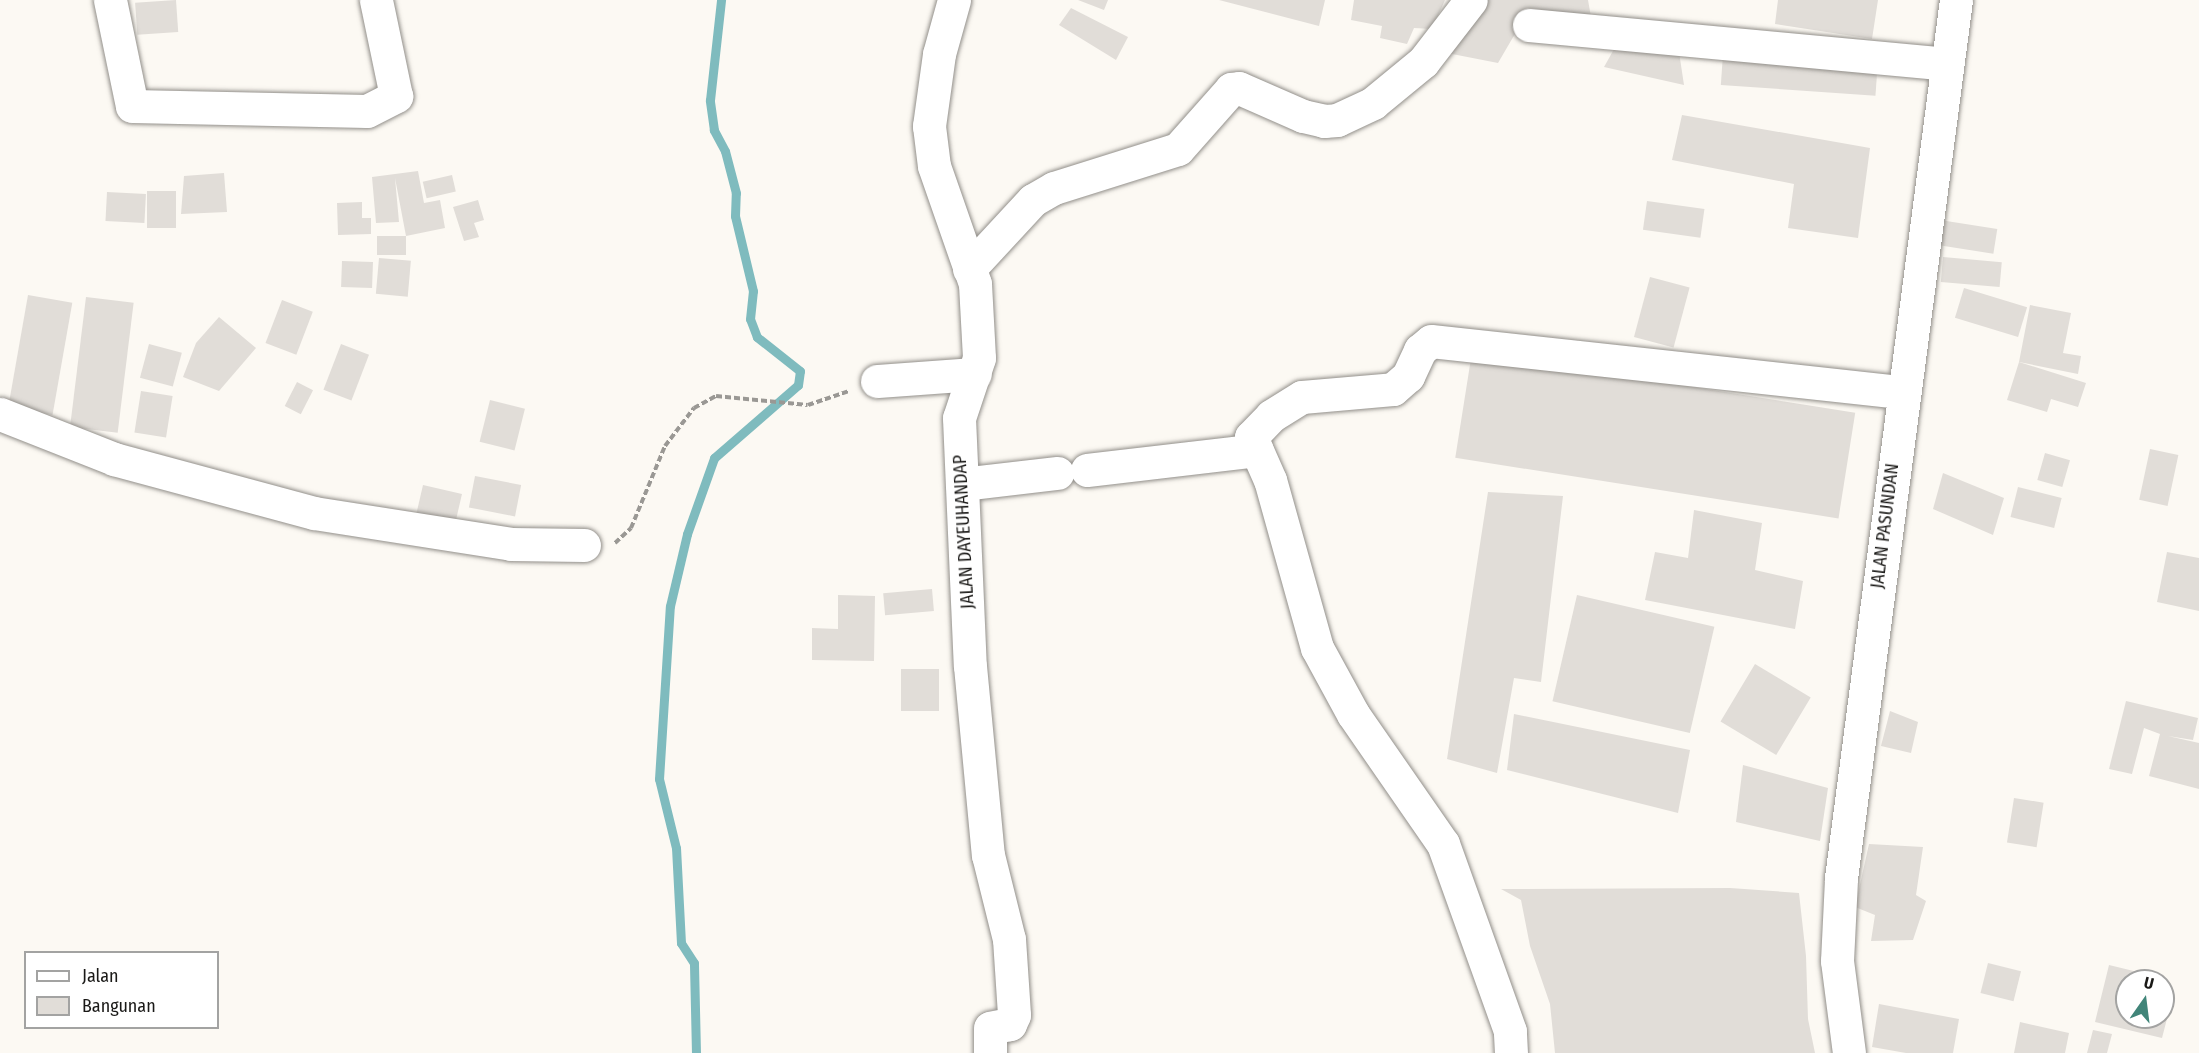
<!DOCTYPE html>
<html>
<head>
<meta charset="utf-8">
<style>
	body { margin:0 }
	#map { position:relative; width:2199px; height:1053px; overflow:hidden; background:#fcf9f3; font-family:"Fira Sans Condensed",sans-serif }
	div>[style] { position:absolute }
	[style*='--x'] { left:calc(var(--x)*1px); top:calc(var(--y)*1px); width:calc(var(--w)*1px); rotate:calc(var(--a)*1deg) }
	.stream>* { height:9px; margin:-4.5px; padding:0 4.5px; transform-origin:4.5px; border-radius:4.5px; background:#7fbbbe }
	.building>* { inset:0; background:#e1ddd8; transform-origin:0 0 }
	.path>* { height:4px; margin-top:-2px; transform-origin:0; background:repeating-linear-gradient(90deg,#9a9894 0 6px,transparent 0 9px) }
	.roads { filter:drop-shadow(0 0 2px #928f8a) drop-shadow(0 0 2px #928f8a) }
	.minor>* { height:33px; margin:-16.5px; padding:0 16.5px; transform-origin:16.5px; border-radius:16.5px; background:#fff }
	.tertiary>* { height:33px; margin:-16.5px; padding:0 16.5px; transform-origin:16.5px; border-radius:16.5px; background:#fff }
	span { translate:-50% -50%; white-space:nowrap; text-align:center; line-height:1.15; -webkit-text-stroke:4.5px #fff; paint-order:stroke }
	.street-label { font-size:18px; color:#1a1917 }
	.legend { position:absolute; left:24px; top:951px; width:195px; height:78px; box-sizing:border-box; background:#fff; border:2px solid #a3a3a2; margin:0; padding:8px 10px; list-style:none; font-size:18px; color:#1a1917 }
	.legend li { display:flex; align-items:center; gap:12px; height:30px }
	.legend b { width:30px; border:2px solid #a3a3a2 }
	.north { position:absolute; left:2115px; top:969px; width:60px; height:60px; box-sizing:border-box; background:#fff; border:2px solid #a3a3a2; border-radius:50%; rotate:14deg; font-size:16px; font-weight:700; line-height:24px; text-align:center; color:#1a1917 }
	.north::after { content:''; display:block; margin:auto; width:21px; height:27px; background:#418579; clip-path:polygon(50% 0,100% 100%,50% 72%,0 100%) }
</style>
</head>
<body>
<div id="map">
	<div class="stream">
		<div style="--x:696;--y:1053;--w:90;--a:-91.3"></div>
		<div style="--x:694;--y:963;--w:24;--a:-123"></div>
		<div style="--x:681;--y:943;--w:95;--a:-93"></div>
		<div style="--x:676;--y:848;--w:71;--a:-103.8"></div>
		<div style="--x:659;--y:779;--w:173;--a:-86.4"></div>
		<div style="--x:670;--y:606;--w:74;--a:-76.7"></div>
		<div style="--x:687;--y:534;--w:81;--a:-70.4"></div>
		<div style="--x:714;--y:458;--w:111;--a:-41"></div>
		<div style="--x:798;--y:385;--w:14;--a:-82"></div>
		<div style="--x:800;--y:371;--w:55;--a:-141.7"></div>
		<div style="--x:757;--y:337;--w:19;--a:-111"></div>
		<div style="--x:750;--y:319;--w:28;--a:-84"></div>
		<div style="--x:753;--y:291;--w:77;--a:-103.5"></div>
		<div style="--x:735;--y:216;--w:23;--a:-88"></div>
		<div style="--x:736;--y:193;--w:43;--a:-104.7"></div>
		<div style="--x:725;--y:151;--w:24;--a:-118"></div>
		<div style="--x:714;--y:130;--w:30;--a:-98"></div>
		<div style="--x:710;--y:100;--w:101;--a:-83.7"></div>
	</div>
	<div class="building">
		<div style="left:176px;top:0;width:32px;height:41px;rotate:86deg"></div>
		<div style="clip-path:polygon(1078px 0,1108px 0,1104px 10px)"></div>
		<div style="clip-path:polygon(1219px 0,1325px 0,1319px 26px)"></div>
		<div style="clip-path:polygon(1354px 0,1445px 0,1432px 29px,1414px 28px,1407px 44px,1380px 38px,1382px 26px,1351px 20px)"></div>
		<div style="clip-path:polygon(1479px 0,1588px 0,1591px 17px,1530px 8px,1498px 63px,1447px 53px)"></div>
		<div style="clip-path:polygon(1778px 0,1878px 0,1872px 39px,1775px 24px)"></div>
		<div style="clip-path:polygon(1071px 8px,1128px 37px,1116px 60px,1059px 25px)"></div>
		<div style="clip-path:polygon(1618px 42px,1679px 52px,1684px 85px,1604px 67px)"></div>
		<div style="left:1723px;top:54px;width:155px;height:31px;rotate:4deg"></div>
		<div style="clip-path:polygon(1682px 115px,1870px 148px,1858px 238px,1788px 228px,1794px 184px,1672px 160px)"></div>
		<div style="clip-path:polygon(418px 171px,424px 203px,440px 200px,445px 228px,406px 236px,406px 255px,377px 255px,377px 236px,406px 236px,395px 178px,399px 222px,376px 223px,372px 177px)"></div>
		<div style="clip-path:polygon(224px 173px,227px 212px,181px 214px,184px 176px)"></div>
		<div style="left:452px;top:175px;width:17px;height:30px;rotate:77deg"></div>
		<div style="left:147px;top:191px;width:29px;height:37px"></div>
		<div style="left:107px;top:192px;width:39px;height:29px;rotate:3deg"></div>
		<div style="clip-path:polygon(478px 200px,484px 220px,474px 223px,479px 237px,464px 241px,453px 207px)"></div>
		<div style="left:1647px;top:201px;width:58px;height:29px;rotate:8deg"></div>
		<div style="clip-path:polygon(362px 202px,362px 218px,371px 218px,371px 234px,338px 235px,337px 203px)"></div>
		<div style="left:1940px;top:220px;width:58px;height:25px;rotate:9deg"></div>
		<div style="left:1943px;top:257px;width:59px;height:25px;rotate:5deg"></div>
		<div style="left:379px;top:258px;width:32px;height:36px;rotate:5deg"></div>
		<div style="left:342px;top:261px;width:31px;height:26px;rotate:2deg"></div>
		<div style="left:1650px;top:277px;width:41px;height:62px;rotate:15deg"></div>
		<div style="left:1964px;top:288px;width:66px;height:31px;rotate:17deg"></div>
		<div style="left:28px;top:295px;width:45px;height:114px;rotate:10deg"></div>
		<div style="left:86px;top:297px;width:48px;height:131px;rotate:7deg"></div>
		<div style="left:282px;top:300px;width:33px;height:46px;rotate:21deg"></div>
		<div style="clip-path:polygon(2030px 305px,2071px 313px,2063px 353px,2081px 356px,2078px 374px,2019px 362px)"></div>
		<div style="clip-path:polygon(219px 317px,256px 348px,219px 391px,183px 377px,196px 343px)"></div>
		<div style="left:149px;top:344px;width:34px;height:35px;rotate:15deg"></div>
		<div style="left:341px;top:344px;width:30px;height:49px;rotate:21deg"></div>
		<div style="left:1472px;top:352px;width:388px;height:107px;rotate:9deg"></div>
		<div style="clip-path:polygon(2019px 362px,2086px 383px,2078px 407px,2051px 399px,2047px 412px,2007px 400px)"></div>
		<div style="left:297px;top:382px;width:18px;height:27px;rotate:27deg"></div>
		<div style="left:141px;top:391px;width:32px;height:42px;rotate:9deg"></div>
		<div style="left:490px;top:400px;width:36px;height:43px;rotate:14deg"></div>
		<div style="left:2150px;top:449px;width:29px;height:52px;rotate:12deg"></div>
		<div style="left:2045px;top:453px;width:26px;height:28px;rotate:16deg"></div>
		<div style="clip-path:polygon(1943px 473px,2004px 498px,1993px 535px,1933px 509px)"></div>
		<div style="left:475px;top:476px;width:47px;height:32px;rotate:11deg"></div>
		<div style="left:423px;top:485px;width:40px;height:31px;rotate:13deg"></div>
		<div style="left:2018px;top:487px;width:45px;height:31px;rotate:14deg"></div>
		<div style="clip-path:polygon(1488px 492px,1563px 496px,1541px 682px,1514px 678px,1497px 773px,1447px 759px)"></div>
		<div style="clip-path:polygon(1694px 510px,1762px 523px,1755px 570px,1803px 581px,1795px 629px,1645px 600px,1655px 552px,1688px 558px)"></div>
		<div style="clip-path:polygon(2167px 552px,2199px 558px,2199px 611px,2157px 602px)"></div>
		<div style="left:932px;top:589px;width:22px;height:49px;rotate:85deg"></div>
		<div style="clip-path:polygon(838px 595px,875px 596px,874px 661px,812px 660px,812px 628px,838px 629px)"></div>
		<div style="left:1577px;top:595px;width:141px;height:109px;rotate:13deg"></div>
		<div style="left:1755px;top:664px;width:65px;height:67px;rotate:31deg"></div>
		<div style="left:901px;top:669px;width:38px;height:42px"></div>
		<div style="clip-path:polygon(2126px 701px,2198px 718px,2193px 740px,2168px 736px,2199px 743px,2199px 789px,2149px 776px,2160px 734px,2144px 728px,2132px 774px,2109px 769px)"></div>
		<div style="clip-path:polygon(1890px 711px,1918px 722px,1911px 753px,1881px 746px)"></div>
		<div style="clip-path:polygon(1514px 714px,1690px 750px,1678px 813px,1507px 770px)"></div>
		<div style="clip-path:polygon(1743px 765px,1828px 788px,1820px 841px,1736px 822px)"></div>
		<div style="left:2014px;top:798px;width:30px;height:45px;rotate:9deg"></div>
		<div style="clip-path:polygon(1869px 844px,1923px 847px,1916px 895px,1926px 901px,1913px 940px,1871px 941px,1875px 915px,1855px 907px)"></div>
		<div style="clip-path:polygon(1730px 888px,1799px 893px,1806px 956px,1808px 1019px,1815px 1053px,1555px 1053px,1550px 1004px,1530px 946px,1521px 900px,1501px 889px)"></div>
		<div style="left:1988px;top:963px;width:34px;height:31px;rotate:14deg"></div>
		<div style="clip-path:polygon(2109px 965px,2146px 974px,2144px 981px,2127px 981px,2127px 1017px,2163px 1017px,2163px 1010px,2169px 1011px,2162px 1038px,2095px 1022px)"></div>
		<div style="clip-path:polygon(1879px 1004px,1959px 1019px,1953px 1053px,1906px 1053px,1872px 1047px)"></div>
		<div style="clip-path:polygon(2020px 1022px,2069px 1033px,2065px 1053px,2014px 1053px)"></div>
		<div style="clip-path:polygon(2093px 1030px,2112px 1034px,2107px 1053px,2087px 1053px)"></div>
	</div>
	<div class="path">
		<div style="--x:615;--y:543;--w:22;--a:-43"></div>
		<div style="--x:631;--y:528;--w:89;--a:-67.5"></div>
		<div style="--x:665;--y:446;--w:48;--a:-52.7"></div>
		<div style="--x:694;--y:408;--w:25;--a:-29"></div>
		<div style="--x:716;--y:396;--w:92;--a:5.6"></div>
		<div style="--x:808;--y:405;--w:43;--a:-18.9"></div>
	</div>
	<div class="roads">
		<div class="minor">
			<div style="--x:110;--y:0;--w:108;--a:78.3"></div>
			<div style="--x:132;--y:106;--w:235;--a:1.2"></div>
			<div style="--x:367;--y:111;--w:33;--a:-27"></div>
			<div style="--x:396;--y:96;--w:98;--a:-101.8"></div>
			<div style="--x:954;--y:0;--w:56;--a:105.5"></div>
			<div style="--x:939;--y:54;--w:73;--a:97.9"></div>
			<div style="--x:929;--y:126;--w:40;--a:82.9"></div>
			<div style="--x:934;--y:166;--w:125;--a:70.8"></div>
			<div style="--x:975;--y:284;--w:74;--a:86.9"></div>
			<div style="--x:979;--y:358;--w:63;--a:108.4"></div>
			<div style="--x:959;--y:418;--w:248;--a:87.5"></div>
			<div style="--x:970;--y:666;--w:190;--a:84.6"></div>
			<div style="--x:988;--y:855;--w:87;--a:76"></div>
			<div style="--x:1009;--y:939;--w:76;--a:86.2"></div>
			<div style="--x:1014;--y:1015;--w:10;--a:114"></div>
			<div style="--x:1010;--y:1024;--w:20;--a:169"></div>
			<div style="--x:990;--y:1028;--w:25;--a:90"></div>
			<div style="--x:1529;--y:25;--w:420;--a:5.3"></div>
			<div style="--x:969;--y:269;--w:94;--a:-47.2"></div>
			<div style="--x:1033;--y:200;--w:24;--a:-30"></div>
			<div style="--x:1054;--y:188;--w:130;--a:-17.5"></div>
			<div style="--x:1178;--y:149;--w:80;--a:-48.5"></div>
			<div style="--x:1231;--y:89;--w:8;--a:-7"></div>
			<div style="--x:1239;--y:88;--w:70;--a:23.6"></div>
			<div style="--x:1303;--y:116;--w:22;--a:13"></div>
			<div style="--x:1324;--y:121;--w:13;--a:-4"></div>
			<div style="--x:1337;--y:120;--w:40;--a:-25"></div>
			<div style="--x:1373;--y:103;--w:65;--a:-39.4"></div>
			<div style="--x:1423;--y:62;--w:78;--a:-52.3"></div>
			<div style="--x:877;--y:381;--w:98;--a:-4.1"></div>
			<div style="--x:0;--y:414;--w:123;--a:21.5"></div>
			<div style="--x:114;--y:459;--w:207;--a:15.1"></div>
			<div style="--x:314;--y:513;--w:199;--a:8.9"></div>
			<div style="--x:511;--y:544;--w:73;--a:0.8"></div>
			<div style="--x:1087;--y:470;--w:171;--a:-6.7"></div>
			<div style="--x:962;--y:484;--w:96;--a:-6.6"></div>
			<div style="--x:1511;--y:1053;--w:22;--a:-93"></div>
			<div style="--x:1510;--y:1031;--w:199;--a:-109.7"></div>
			<div style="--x:1443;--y:844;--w:158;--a:-124.7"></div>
			<div style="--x:1353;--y:714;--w:75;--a:-118.6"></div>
			<div style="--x:1317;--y:648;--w:174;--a:-105.6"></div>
			<div style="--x:1270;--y:480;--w:47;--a:-113.8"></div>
			<div style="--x:1251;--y:437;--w:29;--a:-46"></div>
			<div style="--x:1271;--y:416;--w:36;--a:-32"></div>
			<div style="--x:1302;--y:397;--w:91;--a:-5"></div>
			<div style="--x:1393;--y:389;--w:20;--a:-41"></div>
			<div style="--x:1408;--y:376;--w:29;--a:-65"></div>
			<div style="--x:1420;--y:350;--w:14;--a:-39"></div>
			<div style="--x:1431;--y:341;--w:475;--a:6.2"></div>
		</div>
		<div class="tertiary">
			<div style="--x:1849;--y:1053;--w:93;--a:-97.4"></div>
			<div style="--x:1837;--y:961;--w:83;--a:-87.2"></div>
			<div style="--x:1841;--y:878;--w:885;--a:-82.54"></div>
		</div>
	</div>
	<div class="street-label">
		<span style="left:1885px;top:526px;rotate:-83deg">JALAN PASUNDAN</span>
		<span style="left:964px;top:532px;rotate:-93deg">JALAN DAYEUHANDAP</span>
	</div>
	<ul class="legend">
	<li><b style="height:8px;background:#fff"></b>Jalan</li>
	<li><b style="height:16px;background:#e1ddd8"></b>Bangunan</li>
	</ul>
	<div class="north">U</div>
</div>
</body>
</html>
